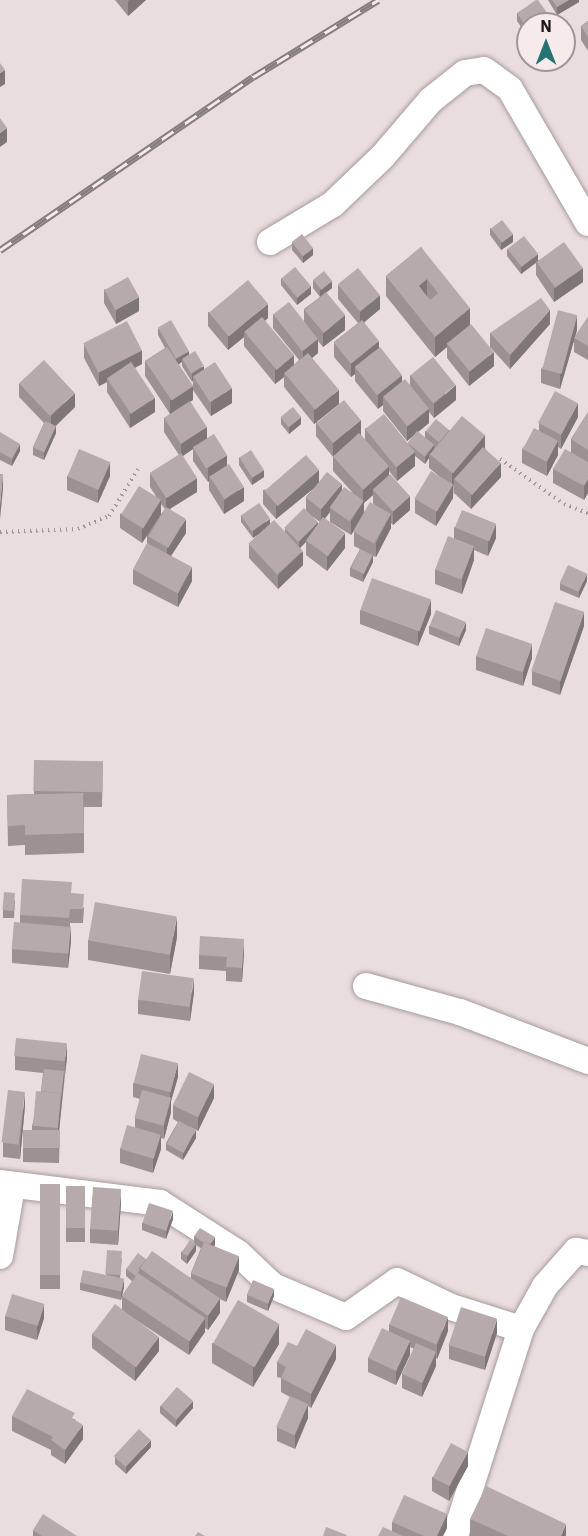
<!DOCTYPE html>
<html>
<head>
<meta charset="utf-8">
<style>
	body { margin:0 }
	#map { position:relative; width:588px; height:1536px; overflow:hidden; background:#eadddd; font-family:"IBM Plex Sans",sans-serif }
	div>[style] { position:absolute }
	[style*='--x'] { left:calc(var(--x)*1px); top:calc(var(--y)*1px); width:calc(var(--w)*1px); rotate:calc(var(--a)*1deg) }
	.path>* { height:4px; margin-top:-2px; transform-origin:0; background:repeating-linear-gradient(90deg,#a19797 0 1.5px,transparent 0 6px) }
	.roads { filter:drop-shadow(0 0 2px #a69b9b) drop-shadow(0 0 2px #a69b9b) }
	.street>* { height:26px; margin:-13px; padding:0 13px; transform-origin:13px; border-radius:13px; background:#fff }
	.rail>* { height:7px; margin-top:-3.5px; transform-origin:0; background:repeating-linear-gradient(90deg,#f7eaeb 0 14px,#877e7e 0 28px); box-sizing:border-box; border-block:2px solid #877e7e }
	.wall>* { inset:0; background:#9d9292; transform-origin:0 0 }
	.shaded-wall>* { inset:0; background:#7f7777 }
	.building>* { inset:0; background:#b6aaaa; transform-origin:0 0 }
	span { translate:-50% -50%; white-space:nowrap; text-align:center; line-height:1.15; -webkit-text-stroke:4.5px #f7eaeb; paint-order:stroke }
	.north { position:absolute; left:516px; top:12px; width:60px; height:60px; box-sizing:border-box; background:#f7eaeb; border:2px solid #9f9697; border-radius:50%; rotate:0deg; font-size:16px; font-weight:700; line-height:24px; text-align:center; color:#1c1818 }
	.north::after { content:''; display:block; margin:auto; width:21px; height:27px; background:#277272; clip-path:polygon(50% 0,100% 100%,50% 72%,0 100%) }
</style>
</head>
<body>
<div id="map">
	<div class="path">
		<div style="--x:500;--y:459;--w:78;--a:35.1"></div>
		<div style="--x:564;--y:504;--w:26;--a:21"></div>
		<div style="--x:0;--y:532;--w:78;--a:-2.2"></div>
		<div style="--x:78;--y:529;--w:34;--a:-23"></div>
		<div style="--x:109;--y:516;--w:55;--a:-58.3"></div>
	</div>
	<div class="roads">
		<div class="street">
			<div style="--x:270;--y:242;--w:74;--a:-31.1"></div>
			<div style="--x:333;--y:204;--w:69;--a:-43.8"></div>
			<div style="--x:383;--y:156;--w:74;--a:-49.4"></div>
			<div style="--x:431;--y:100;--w:43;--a:-38.5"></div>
			<div style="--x:465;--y:73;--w:19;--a:-9"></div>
			<div style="--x:484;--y:70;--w:32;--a:36"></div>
			<div style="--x:510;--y:89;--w:155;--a:59.8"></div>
			<div style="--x:366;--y:986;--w:98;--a:15.5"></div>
			<div style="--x:460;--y:1012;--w:137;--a:20.9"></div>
			<div style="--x:0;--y:1183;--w:161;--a:7.1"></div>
			<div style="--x:160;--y:1203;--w:93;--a:32.7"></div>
			<div style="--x:238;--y:1253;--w:48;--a:43.3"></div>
			<div style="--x:273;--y:1286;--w:79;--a:23"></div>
			<div style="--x:346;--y:1317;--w:62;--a:-35.2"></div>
			<div style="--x:397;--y:1281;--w:60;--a:25.7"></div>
			<div style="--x:451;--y:1307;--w:73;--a:17.4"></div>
			<div style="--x:521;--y:1329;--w:49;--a:-60.8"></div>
			<div style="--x:545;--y:1286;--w:47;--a:-48.5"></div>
			<div style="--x:576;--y:1251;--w:12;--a:9"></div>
			<div style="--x:0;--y:1256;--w:70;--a:-80.1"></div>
			<div style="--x:455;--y:1536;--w:217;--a:-72.3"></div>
		</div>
	</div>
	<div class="rail">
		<div style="--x:0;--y:250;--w:306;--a:-34.4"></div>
		<div style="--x:253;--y:77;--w:147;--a:-31.6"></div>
	</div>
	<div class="wall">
		<div style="clip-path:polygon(115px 0,146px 0,128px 16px)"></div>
		<div style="clip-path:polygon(548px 0,579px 0,579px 2px,557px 15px)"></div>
		<div style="clip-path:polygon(517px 13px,550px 24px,528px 24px,528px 37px,517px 21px)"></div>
		<div style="clip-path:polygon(588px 21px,588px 51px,581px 40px,581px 26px)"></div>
		<div style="clip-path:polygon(490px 228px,513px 242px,501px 250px,490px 235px)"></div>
		<div style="clip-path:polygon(292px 242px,313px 255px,303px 263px,292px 250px)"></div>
		<div style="clip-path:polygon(421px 247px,470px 325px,494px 366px,469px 386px,447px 358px,447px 347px,435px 357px,386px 296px,386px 276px)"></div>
		<div style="clip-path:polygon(507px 249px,538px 260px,583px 282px,554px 302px,536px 275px,536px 263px,521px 274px,507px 256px)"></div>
		<div style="clip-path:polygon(281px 278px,311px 294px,297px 305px,281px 285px)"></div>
		<div style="clip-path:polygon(313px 280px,332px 288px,326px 293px,345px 330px,323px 347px,318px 341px,318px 353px,312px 358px,339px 404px,314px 424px,284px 387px,284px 377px,275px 384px,244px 346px,244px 337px,228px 350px,208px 326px,208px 312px,268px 318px,265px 321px,294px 365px,299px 360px,273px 328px,273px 314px,304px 321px,304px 309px,320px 297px,313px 288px)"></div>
		<div style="clip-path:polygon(evenodd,338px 285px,380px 309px,364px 322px,379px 347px,402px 381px,410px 386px,410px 375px,456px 400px,434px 418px,429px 412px,429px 423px,418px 432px,425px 438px,425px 431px,449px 430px,485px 448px,501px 477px,471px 509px,454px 493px,454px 485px,453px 486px,453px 498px,436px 526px,415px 513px,415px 499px,438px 475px,429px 468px,429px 458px,425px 464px,415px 456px,415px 466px,397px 481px,389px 471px,389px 475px,410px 510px,393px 525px,391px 523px,391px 528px,376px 557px,373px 556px,373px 562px,363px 582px,350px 576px,350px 568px,360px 549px,354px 546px,354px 531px,351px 535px,330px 522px,330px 512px,325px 519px,345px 548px,327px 571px,306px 555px,306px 542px,300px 548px,303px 565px,278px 589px,249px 558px,249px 544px,259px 534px,253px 538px,241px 522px,241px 515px,270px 523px,285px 532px,285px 528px,306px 511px,306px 497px,314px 488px,276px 519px,263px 504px,263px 490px,319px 482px,353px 493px,333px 471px,333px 457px,338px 452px,333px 457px,316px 436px,316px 422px,361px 435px,365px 440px,365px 428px,408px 444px,414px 435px,407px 441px,383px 411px,383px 405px,378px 409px,355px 381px,355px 374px,351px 377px,334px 357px,334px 342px,358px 323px,338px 299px,338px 285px,373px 495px,373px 503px,376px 506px,364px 512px,364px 503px,373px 495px,338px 285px,312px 516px,320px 522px,318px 524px,312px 516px)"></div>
		<div style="clip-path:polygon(104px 289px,139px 311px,116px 324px,104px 303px)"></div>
		<div style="clip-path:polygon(588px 317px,588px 360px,574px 352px,574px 338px)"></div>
		<div style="clip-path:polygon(550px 324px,510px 369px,490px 347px,490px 333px)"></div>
		<div style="clip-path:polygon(evenodd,158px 328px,204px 369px,232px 403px,211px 416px,193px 390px,193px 380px,192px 382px,182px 366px,182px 362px,179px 364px,193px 400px,190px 401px,207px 438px,227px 465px,244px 501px,224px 514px,209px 490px,209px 481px,208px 482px,193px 461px,193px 449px,183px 456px,197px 492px,170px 509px,186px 533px,171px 556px,192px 581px,178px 607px,133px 584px,133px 570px,147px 544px,147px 536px,142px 543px,120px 528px,120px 514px,157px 498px,150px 487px,150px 473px,179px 455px,164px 432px,164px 418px,170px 414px,145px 376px,145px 361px,165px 348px,158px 335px,158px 328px,161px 504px,165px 509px,161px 514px,161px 504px)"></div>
		<div style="clip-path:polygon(577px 330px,560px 389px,541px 383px,541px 369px)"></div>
		<div style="clip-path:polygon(84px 344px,142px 364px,135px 368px,155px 412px,130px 428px,107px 392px,107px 382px,99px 386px,84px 358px)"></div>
		<div style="clip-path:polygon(19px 383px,75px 407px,56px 426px,56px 433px,44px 460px,33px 455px,33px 447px,44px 423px,19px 397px)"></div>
		<div style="clip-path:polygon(588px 412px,588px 493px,584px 500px,553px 483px,553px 469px,571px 452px,571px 439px)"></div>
		<div style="clip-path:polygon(281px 417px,301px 424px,289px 434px,281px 424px)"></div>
		<div style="clip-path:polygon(578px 417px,561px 449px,558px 447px,558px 455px,547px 476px,522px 463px,522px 449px,539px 430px,539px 423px)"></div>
		<div style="clip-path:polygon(0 432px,20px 451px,12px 466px,0 460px)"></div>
		<div style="clip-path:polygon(239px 457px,264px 477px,252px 485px,239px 465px)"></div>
		<div style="clip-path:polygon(67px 476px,110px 476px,98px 503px,67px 490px)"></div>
		<div style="clip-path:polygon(454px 527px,496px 538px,488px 556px,474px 550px,474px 560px,462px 594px,435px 584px,435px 570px,454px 538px)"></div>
		<div style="clip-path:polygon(587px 581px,579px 598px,560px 590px,560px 583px)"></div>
		<div style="clip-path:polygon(360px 610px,431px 614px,418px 646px,360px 624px)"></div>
		<div style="clip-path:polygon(429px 626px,466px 630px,459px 646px,429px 634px)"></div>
		<div style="clip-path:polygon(584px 626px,560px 695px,532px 685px,532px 671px)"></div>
		<div style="clip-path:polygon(476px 656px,532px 658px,523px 686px,476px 670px)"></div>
		<div style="clip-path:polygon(103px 761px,102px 807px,84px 807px,84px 853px,25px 855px,25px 845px,8px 846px,7px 795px,34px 794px,34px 791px)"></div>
		<div style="clip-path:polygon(72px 893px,84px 908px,83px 923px,70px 923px,71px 941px,68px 968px,12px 963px,12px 949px,20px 923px,20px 915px)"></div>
		<div style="clip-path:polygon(15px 900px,14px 918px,3px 918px,3px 910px)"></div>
		<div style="clip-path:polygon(177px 937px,170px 974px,88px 960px,88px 940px)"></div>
		<div style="clip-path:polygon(244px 953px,242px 982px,226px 981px,226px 971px,199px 969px,199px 955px)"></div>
		<div style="clip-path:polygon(194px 992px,190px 1021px,138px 1014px,138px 1000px)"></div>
		<div style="clip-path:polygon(15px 1056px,67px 1057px,59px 1130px,60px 1130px,59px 1163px,23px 1162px,23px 1130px,32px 1130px,32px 1126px,41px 1091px,43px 1073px,15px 1070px)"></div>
		<div style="clip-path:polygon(178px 1077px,171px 1101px,171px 1112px,164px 1139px,161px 1138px,161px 1149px,153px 1173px,120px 1163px,120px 1149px,135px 1128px,135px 1118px,140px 1099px,133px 1097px,133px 1083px)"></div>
		<div style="clip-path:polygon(214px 1098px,198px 1131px,190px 1127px,196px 1138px,183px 1160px,166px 1150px,166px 1143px,178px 1122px,173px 1119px,173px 1105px)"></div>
		<div style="clip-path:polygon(25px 1106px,20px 1159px,3px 1157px,3px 1143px)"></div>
		<div style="left:40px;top:1184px;width:20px;height:105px"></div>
		<div style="left:66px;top:1186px;width:19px;height:56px"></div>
		<div style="clip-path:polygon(121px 1203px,118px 1245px,90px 1243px,90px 1229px)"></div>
		<div style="clip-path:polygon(173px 1219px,166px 1239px,142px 1230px,142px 1223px)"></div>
		<div style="clip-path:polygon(194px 1236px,215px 1245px,214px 1246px,239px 1270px,226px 1302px,220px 1299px,220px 1313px,208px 1330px,205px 1328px,205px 1332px,189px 1355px,133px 1318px,159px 1351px,135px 1381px,92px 1348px,92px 1334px,122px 1309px,122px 1296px,132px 1281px,126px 1276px,126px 1269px,146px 1259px,191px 1278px,191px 1273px,201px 1248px,196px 1245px,196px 1251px,187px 1264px,181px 1259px,181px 1252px,194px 1243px)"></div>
		<div style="clip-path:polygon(122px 1258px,120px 1278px,124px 1287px,121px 1300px,80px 1290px,80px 1283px,106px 1275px)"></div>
		<div style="clip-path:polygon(247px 1295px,274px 1296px,268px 1311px,247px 1302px)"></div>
		<div style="clip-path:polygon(5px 1316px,44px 1318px,37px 1340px,5px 1330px)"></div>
		<div style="clip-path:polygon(389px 1324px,448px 1331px,437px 1359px,436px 1358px,436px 1366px,422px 1397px,402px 1388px,402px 1374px,414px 1349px,410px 1347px,396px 1385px,368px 1372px,368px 1358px,389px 1331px)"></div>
		<div style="clip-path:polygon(497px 1333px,485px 1370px,449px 1359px,449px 1345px)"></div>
		<div style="clip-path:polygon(212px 1343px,279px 1344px,253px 1387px,212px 1363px)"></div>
		<div style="clip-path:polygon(297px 1346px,336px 1359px,311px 1408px,308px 1406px,308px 1418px,295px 1449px,277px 1441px,277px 1427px,290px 1397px,281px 1392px,281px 1378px,277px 1377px,277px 1362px)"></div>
		<div style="clip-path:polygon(160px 1406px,193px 1408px,176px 1427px,160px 1413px)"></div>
		<div style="clip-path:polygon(12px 1416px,75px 1419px,83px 1439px,65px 1464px,51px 1455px,51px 1450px,12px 1431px)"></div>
		<div style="clip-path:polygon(151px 1447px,126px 1474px,115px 1464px,115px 1457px)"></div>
		<div style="clip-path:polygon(468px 1466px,449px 1501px,432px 1491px,432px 1477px)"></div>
		<div style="clip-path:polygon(470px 1519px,566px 1536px,470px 1536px)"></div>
		<div style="clip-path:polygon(392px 1522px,447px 1528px,443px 1536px,378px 1536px,392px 1531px)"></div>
		<div style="clip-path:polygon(33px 1530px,77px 1536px,33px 1536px)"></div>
	</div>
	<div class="shaded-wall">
		<div style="clip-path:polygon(129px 0,146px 0,128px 16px,128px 2px)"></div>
		<div style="clip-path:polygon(569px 0,579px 0,579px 2px,557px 15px,557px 7px)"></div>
		<div style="clip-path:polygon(550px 17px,550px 24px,540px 24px)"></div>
		<div style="clip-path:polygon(5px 70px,5px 84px,0 87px,0 73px)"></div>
		<div style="clip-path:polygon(7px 128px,7px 142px,0 147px,0 133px)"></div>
		<div style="clip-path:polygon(513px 234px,513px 242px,501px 250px,501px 243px)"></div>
		<div style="clip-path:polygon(313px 248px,313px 255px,303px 263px,303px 256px)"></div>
		<div style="clip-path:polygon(538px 254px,538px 261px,521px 274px,521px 267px)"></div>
		<div style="clip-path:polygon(583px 268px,583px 282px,554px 302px,554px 288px)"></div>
		<div style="clip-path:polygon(427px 279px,427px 299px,419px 286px)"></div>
		<div style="clip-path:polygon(332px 281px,332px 288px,320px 297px,320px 290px)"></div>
		<div style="clip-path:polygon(311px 286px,311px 294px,297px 305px,297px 298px)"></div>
		<div style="clip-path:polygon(380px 295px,380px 309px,360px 326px,360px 312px)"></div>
		<div style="clip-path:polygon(139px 297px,139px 311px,116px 324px,116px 310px)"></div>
		<div style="clip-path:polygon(268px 304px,268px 318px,247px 335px,244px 332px,244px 337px,228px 350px,228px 336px)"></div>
		<div style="clip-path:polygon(470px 308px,470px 328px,447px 344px,447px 347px,435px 357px,435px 337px)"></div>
		<div style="clip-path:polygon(550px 310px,550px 324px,510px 369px,510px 355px)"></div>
		<div style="clip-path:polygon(345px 315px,345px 330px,323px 347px,323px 333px)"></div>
		<div style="clip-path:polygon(577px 315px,577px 330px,560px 389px,560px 374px)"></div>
		<div style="clip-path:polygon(318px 339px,318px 353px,303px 365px,303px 351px)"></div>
		<div style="clip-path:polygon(379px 341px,379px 355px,355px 367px,355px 374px,351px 377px,351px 363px)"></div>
		<div style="clip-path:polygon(142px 350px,142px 364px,109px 381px,107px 378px,107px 382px,99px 386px,99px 372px)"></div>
		<div style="clip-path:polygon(189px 351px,189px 358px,182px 359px,182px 362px,176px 366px,176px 359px)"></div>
		<div style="clip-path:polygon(494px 352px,494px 366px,469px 386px,469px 372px)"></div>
		<div style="clip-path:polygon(294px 355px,294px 369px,284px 373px,284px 377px,275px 384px,275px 370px)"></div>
		<div style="clip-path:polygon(204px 366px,204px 373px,193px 376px,193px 380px,192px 382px,192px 374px)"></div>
		<div style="clip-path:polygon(402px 375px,402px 389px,383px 397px,383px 405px,378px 409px,378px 395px)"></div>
		<div style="clip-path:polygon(456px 385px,456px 400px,434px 418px,434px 404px)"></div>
		<div style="clip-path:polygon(193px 386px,193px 400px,170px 414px,170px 400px)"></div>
		<div style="clip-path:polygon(232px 388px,232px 403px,211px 416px,211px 402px)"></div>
		<div style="clip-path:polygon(339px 390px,339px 404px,314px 424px,314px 410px)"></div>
		<div style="clip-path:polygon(75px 393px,75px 407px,51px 430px,51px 416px)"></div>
		<div style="clip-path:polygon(155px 398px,155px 412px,130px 428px,130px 414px)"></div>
		<div style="clip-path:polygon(578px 403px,578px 417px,561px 449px,561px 435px)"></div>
		<div style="clip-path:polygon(429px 409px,429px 423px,407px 441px,407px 427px)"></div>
		<div style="clip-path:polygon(301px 417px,301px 424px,289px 434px,289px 427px)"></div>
		<div style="clip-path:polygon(361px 420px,361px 435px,333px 457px,333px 443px)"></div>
		<div style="clip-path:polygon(56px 426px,56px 433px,44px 460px,44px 452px)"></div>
		<div style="clip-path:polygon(207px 427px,207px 441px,193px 447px,193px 449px,181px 457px,181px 443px)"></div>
		<div style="clip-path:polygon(485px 435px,485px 449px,454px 479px,453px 498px,436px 526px,436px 512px,452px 485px,452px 473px)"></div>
		<div style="clip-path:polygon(558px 441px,558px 455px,547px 476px,547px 462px)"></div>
		<div style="clip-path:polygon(20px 444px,20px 451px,12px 466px,12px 459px)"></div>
		<div style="clip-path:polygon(434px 445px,434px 452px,429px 454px,429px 458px,425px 464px,425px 457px)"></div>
		<div style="clip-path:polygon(415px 452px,415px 466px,397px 481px,397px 467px)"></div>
		<div style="clip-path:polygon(227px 455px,227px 469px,209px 476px,209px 481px,208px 482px,208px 468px)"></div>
		<div style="clip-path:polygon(110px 462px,110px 476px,98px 503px,98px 489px)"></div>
		<div style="clip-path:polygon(501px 463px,501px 477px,471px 509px,471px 495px)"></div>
		<div style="clip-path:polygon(389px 466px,389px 480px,373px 489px,373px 495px,364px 503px,364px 515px,351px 535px,351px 521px,363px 502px,363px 490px)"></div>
		<div style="clip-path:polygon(264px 470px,264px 477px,252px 485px,252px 478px)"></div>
		<div style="clip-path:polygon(319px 470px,319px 484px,276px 519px,276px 505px)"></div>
		<div style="clip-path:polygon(3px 474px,3px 489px,0 519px,0 504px)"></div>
		<div style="clip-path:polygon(197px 478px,197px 492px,166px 511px,166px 497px)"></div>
		<div style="clip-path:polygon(588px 479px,588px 493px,584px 500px,584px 486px)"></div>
		<div style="clip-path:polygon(342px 484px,342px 498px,330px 508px,330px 512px,321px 523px,321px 509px)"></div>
		<div style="clip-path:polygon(244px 487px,244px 501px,224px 514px,224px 500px)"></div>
		<div style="clip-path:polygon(410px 496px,410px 510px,393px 525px,393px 511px)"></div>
		<div style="clip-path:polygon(161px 500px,161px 514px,142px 543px,142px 529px)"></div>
		<div style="clip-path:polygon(391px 514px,391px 528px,376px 557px,376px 543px)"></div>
		<div style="clip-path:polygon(186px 519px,186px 533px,167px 562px,167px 548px)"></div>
		<div style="clip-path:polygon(270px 519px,270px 526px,253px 538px,253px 531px)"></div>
		<div style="clip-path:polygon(318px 522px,318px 529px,299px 549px,299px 542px)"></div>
		<div style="clip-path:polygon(496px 524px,496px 538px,488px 556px,488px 541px)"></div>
		<div style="clip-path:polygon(345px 533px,345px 548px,327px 571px,327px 557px)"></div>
		<div style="clip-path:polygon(474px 546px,474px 560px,462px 594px,462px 579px)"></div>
		<div style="clip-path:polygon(303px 551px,303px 565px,278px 589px,278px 575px)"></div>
		<div style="clip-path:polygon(373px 555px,373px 562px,363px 582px,363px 575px)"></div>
		<div style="clip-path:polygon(192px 567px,192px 581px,178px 607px,178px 593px)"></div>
		<div style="clip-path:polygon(587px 574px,587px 581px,579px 598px,579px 591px)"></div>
		<div style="clip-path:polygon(431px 600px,431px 614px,418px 646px,418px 632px)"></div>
		<div style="clip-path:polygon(584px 612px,584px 626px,560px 695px,560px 681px)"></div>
		<div style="clip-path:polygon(466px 622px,466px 630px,459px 646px,459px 639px)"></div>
		<div style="clip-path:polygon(532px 644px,532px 658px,523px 686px,523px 672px)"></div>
		<div style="clip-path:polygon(177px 917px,177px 937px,170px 974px,170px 954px)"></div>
		<div style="clip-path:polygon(71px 927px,71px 941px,68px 968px,68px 954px)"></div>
		<div style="clip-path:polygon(244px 939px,244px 953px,242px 982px,242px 968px)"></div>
		<div style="clip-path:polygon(194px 978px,194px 992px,190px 1021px,190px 1007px)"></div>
		<div style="clip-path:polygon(67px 1043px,67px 1057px,65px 1074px,65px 1060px)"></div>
		<div style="clip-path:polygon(178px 1063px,178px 1077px,171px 1101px,171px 1112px,164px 1139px,164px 1125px,170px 1103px,170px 1093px)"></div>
		<div style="clip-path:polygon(64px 1071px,64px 1079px,58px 1143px,58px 1128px)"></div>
		<div style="clip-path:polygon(214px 1084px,214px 1098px,198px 1131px,198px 1117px)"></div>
		<div style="clip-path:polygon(25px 1092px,25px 1106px,20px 1159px,20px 1144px)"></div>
		<div style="clip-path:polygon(196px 1130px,196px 1138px,183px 1160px,183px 1152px)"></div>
		<div style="clip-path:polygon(161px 1135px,161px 1149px,153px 1173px,153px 1159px)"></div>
		<div style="clip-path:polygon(121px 1189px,121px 1203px,118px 1245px,118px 1230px)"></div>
		<div style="clip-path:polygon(173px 1211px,173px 1219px,166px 1239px,166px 1232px)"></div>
		<div style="clip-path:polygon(215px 1237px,215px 1245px,209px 1253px,209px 1246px)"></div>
		<div style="clip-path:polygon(196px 1244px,196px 1251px,187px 1264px,187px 1256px)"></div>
		<div style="clip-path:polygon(239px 1256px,239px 1270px,226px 1302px,226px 1288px)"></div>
		<div style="clip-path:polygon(124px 1279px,124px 1287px,121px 1300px,121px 1293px)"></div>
		<div style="clip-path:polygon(274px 1289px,274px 1296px,268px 1311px,268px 1304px)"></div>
		<div style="clip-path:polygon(220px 1299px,220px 1313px,208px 1330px,208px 1316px)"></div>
		<div style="clip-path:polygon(44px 1304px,44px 1318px,37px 1340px,37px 1326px)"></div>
		<div style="clip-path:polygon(448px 1317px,448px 1331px,437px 1359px,437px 1345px)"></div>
		<div style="clip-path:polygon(205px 1318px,205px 1332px,189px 1355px,189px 1341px)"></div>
		<div style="clip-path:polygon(497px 1319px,497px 1333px,485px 1370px,485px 1356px)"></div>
		<div style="clip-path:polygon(279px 1324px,279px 1344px,253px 1387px,253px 1367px)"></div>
		<div style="clip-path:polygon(159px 1337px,159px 1351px,135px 1381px,135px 1367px)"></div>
		<div style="clip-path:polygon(410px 1341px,410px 1355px,396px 1385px,396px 1371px)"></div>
		<div style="clip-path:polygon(336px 1345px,336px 1359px,311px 1408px,311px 1394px)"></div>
		<div style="clip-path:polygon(436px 1352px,436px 1366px,422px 1397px,422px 1383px)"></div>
		<div style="clip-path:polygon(193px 1401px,193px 1408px,176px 1427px,176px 1420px)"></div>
		<div style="clip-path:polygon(308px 1404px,308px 1418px,295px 1449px,295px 1435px)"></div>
		<div style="clip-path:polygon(83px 1425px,83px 1439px,65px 1464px,65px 1450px)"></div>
		<div style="clip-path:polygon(151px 1440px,151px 1447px,126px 1474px,126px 1467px)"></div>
		<div style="clip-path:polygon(468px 1452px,468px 1466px,449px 1501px,449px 1486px)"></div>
		<div style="clip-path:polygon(447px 1514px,447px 1528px,443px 1536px,437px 1536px)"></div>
		<div style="clip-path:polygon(566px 1524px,566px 1536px,561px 1536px)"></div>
	</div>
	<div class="building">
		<div style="clip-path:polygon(536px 0,538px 0,550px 17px,540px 24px,528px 24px,528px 30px,517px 13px)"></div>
		<div style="clip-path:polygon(552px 0,569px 0,557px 7px)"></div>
		<div style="clip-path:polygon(588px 21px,588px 37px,581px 26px)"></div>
		<div style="clip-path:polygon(0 63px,5px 70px,0 73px)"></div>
		<div style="clip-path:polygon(0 118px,7px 128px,0 133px)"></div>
		<div style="left:502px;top:220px;width:18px;height:14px;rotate:52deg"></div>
		<div style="left:302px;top:234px;width:18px;height:13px;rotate:52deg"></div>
		<div style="left:524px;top:236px;width:23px;height:21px;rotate:52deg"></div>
		<div style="left:564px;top:242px;width:32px;height:34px;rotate:54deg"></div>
		<div style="clip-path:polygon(evenodd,421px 247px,470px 308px,435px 337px,386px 276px,421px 247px,427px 279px,438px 293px,430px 300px,419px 286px,427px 279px)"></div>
		<div style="left:295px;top:267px;width:25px;height:18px;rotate:50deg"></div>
		<div style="left:358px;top:268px;width:35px;height:26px;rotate:51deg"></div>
		<div style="left:324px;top:271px;width:13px;height:14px;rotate:51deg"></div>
		<div style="left:128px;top:277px;width:23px;height:27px;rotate:61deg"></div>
		<div style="left:248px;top:280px;width:31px;height:51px;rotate:50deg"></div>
		<div style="left:326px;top:292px;width:30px;height:28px;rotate:50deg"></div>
		<div style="clip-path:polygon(541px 298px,550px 310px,510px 355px,490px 333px)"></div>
		<div style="left:289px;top:302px;width:47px;height:20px;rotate:52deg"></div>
		<div style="left:558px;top:310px;width:20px;height:61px;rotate:15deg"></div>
		<div style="left:262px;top:317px;width:50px;height:23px;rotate:50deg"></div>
		<div style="clip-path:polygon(588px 317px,588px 346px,574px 338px)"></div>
		<div style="left:171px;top:320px;width:36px;height:15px;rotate:60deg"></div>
		<div style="left:362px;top:320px;width:27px;height:36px;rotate:51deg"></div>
		<div style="left:127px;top:321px;width:33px;height:49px;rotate:63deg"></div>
		<div style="left:471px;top:324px;width:36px;height:31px;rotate:51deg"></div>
		<div style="left:167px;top:347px;width:47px;height:26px;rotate:56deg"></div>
		<div style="left:380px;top:347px;width:36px;height:32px;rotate:52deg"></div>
		<div style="left:195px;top:351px;width:17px;height:15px;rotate:59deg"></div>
		<div style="left:308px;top:353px;width:48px;height:31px;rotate:50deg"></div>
		<div style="left:433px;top:357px;width:36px;height:29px;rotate:51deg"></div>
		<div style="left:44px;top:360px;width:45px;height:34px;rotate:47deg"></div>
		<div style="left:131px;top:362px;width:43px;height:29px;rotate:56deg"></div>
		<div style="left:215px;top:362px;width:31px;height:26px;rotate:57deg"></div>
		<div style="left:405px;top:379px;width:38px;height:28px;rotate:51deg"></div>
		<div style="left:555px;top:391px;width:26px;height:36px;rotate:28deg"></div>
		<div style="left:344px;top:400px;width:26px;height:36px;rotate:50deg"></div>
		<div style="left:190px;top:401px;width:31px;height:31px;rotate:57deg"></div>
		<div style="left:293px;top:407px;width:13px;height:16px;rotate:51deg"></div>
		<div style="clip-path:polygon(588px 412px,588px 450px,571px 439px)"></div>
		<div style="left:384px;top:414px;width:49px;height:24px;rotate:51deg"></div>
		<div style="left:462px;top:416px;width:30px;height:50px;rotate:40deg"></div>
		<div style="left:436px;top:419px;width:17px;height:16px;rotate:40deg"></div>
		<div style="left:45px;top:421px;width:12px;height:29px;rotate:24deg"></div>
		<div style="left:534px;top:428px;width:27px;height:24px;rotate:28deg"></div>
		<div style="left:417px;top:431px;width:22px;height:15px;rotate:39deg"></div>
		<div style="clip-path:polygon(0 432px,20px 444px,12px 459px,0 452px)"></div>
		<div style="left:359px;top:433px;width:45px;height:35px;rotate:48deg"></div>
		<div style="left:214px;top:434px;width:25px;height:25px;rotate:58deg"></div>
		<div style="left:483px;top:447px;width:24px;height:43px;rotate:42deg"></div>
		<div style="left:79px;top:449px;width:34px;height:30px;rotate:23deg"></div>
		<div style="clip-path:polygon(565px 449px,588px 462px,588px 479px,584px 486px,553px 469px)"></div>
		<div style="left:251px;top:450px;width:24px;height:14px;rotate:57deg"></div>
		<div style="left:181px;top:453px;width:30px;height:37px;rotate:57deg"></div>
		<div style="left:306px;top:455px;width:20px;height:55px;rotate:49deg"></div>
		<div style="left:229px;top:464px;width:27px;height:23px;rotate:57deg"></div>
		<div style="left:431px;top:471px;width:26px;height:32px;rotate:31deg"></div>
		<div style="left:327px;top:472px;width:19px;height:33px;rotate:39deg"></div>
		<div style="clip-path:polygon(0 474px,3px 474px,0 504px)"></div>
		<div style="left:390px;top:474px;width:30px;height:23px;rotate:48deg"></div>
		<div style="left:139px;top:486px;width:26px;height:34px;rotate:32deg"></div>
		<div style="left:344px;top:487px;width:24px;height:25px;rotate:35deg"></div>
		<div style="left:370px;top:502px;width:24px;height:34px;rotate:30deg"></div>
		<div style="left:259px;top:503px;width:19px;height:22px;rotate:55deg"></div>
		<div style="left:166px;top:507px;width:23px;height:34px;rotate:31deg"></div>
		<div style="left:304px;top:508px;width:20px;height:28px;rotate:45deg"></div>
		<div style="left:462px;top:510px;width:37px;height:19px;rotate:22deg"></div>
		<div style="left:323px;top:517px;width:27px;height:29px;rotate:36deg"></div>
		<div style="left:274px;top:520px;width:42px;height:35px;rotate:47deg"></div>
		<div style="left:448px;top:536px;width:28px;height:36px;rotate:21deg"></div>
		<div style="left:147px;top:543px;width:51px;height:30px;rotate:28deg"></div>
		<div style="left:360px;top:549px;width:14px;height:21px;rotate:25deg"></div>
		<div style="left:568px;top:565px;width:21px;height:20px;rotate:25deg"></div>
		<div style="left:372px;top:578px;width:63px;height:34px;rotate:20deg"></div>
		<div style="left:555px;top:602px;width:31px;height:73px;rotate:19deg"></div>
		<div style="left:436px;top:610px;width:32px;height:17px;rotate:22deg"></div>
		<div style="left:486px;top:628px;width:49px;height:30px;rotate:19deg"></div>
		<div style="left:34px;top:760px;width:69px;height:31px;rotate:1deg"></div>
		<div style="clip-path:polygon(83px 793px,84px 833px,25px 835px,25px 825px,8px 826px,7px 795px)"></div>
		<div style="clip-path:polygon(22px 879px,72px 882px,71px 893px,84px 894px,83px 909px,70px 909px,69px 918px,20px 915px)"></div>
		<div style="left:4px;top:892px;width:11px;height:18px;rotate:5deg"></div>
		<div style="left:95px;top:902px;width:83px;height:39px;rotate:10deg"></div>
		<div style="left:14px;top:922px;width:57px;height:27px;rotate:5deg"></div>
		<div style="clip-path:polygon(200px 936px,244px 939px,242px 968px,226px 967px,227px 957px,199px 955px)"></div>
		<div style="left:142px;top:971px;width:52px;height:29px;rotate:8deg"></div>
		<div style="left:16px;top:1038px;width:51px;height:18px;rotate:6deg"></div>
		<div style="left:141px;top:1054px;width:38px;height:30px;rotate:14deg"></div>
		<div style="clip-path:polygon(44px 1069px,64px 1071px,61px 1098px,61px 1093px,41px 1091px)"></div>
		<div style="left:189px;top:1072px;width:28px;height:37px;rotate:26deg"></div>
		<div style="left:8px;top:1090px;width:17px;height:53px;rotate:7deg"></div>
		<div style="left:142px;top:1090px;width:30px;height:29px;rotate:15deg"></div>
		<div style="left:36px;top:1091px;width:25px;height:35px;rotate:5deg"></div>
		<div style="left:179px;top:1121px;width:19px;height:26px;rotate:28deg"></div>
		<div style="left:127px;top:1125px;width:35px;height:25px;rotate:16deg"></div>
		<div style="left:23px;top:1130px;width:37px;height:18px"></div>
		<div style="left:40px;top:1184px;width:20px;height:91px"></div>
		<div style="left:66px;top:1186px;width:19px;height:42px"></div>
		<div style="left:93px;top:1187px;width:28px;height:42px;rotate:4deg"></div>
		<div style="left:149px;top:1203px;width:25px;height:21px;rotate:18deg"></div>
		<div style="clip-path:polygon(200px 1228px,215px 1237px,210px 1244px,204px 1242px,204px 1243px,194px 1236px)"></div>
		<div style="left:190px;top:1240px;width:7px;height:15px;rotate:34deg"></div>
		<div style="left:204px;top:1242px;width:38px;height:34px;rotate:22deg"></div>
		<div style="left:107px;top:1250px;width:15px;height:24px;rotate:4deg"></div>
		<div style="left:152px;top:1251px;width:83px;height:21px;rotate:35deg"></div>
		<div style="clip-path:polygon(138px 1253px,146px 1259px,139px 1268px,139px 1271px,136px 1276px,126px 1269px)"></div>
		<div style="left:83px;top:1270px;width:42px;height:13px;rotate:12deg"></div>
		<div style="left:138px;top:1273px;width:81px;height:28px;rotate:34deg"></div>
		<div style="left:253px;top:1280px;width:23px;height:16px;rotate:23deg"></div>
		<div style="left:12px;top:1294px;width:34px;height:23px;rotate:17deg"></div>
		<div style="left:401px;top:1297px;width:51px;height:30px;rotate:23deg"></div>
		<div style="left:238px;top:1300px;width:48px;height:50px;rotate:30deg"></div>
		<div style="left:115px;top:1304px;width:55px;height:38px;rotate:37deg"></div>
		<div style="left:461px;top:1307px;width:38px;height:40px;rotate:18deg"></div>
		<div style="left:382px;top:1328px;width:31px;height:33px;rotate:25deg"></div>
		<div style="clip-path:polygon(306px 1329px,336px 1345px,311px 1394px,281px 1378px,286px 1367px,277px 1362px,288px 1342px,297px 1346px)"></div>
		<div style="left:416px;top:1343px;width:22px;height:34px;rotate:24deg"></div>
		<div style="left:177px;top:1387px;width:21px;height:25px;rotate:41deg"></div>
		<div style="clip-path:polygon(27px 1389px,75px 1413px,72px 1418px,83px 1425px,65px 1450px,51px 1440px,53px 1437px,12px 1416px)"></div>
		<div style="left:290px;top:1396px;width:20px;height:34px;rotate:24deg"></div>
		<div style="left:139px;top:1429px;width:16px;height:37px;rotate:43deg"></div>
		<div style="left:451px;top:1443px;width:19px;height:39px;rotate:28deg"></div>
		<div style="clip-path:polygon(486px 1486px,566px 1524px,561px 1536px,508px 1536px,470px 1519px)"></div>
		<div style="clip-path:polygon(404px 1495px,447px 1514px,437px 1536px,424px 1536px,392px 1522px)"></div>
		<div style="clip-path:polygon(43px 1514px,77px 1536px,42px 1536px,33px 1530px)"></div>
		<div style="clip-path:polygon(326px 1527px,347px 1535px,346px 1536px,323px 1536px)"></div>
		<div style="clip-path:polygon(383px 1527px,403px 1536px,378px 1536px)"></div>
		<div style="clip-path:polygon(198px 1532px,205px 1536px,195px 1536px)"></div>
	</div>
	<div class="north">N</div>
</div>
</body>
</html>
